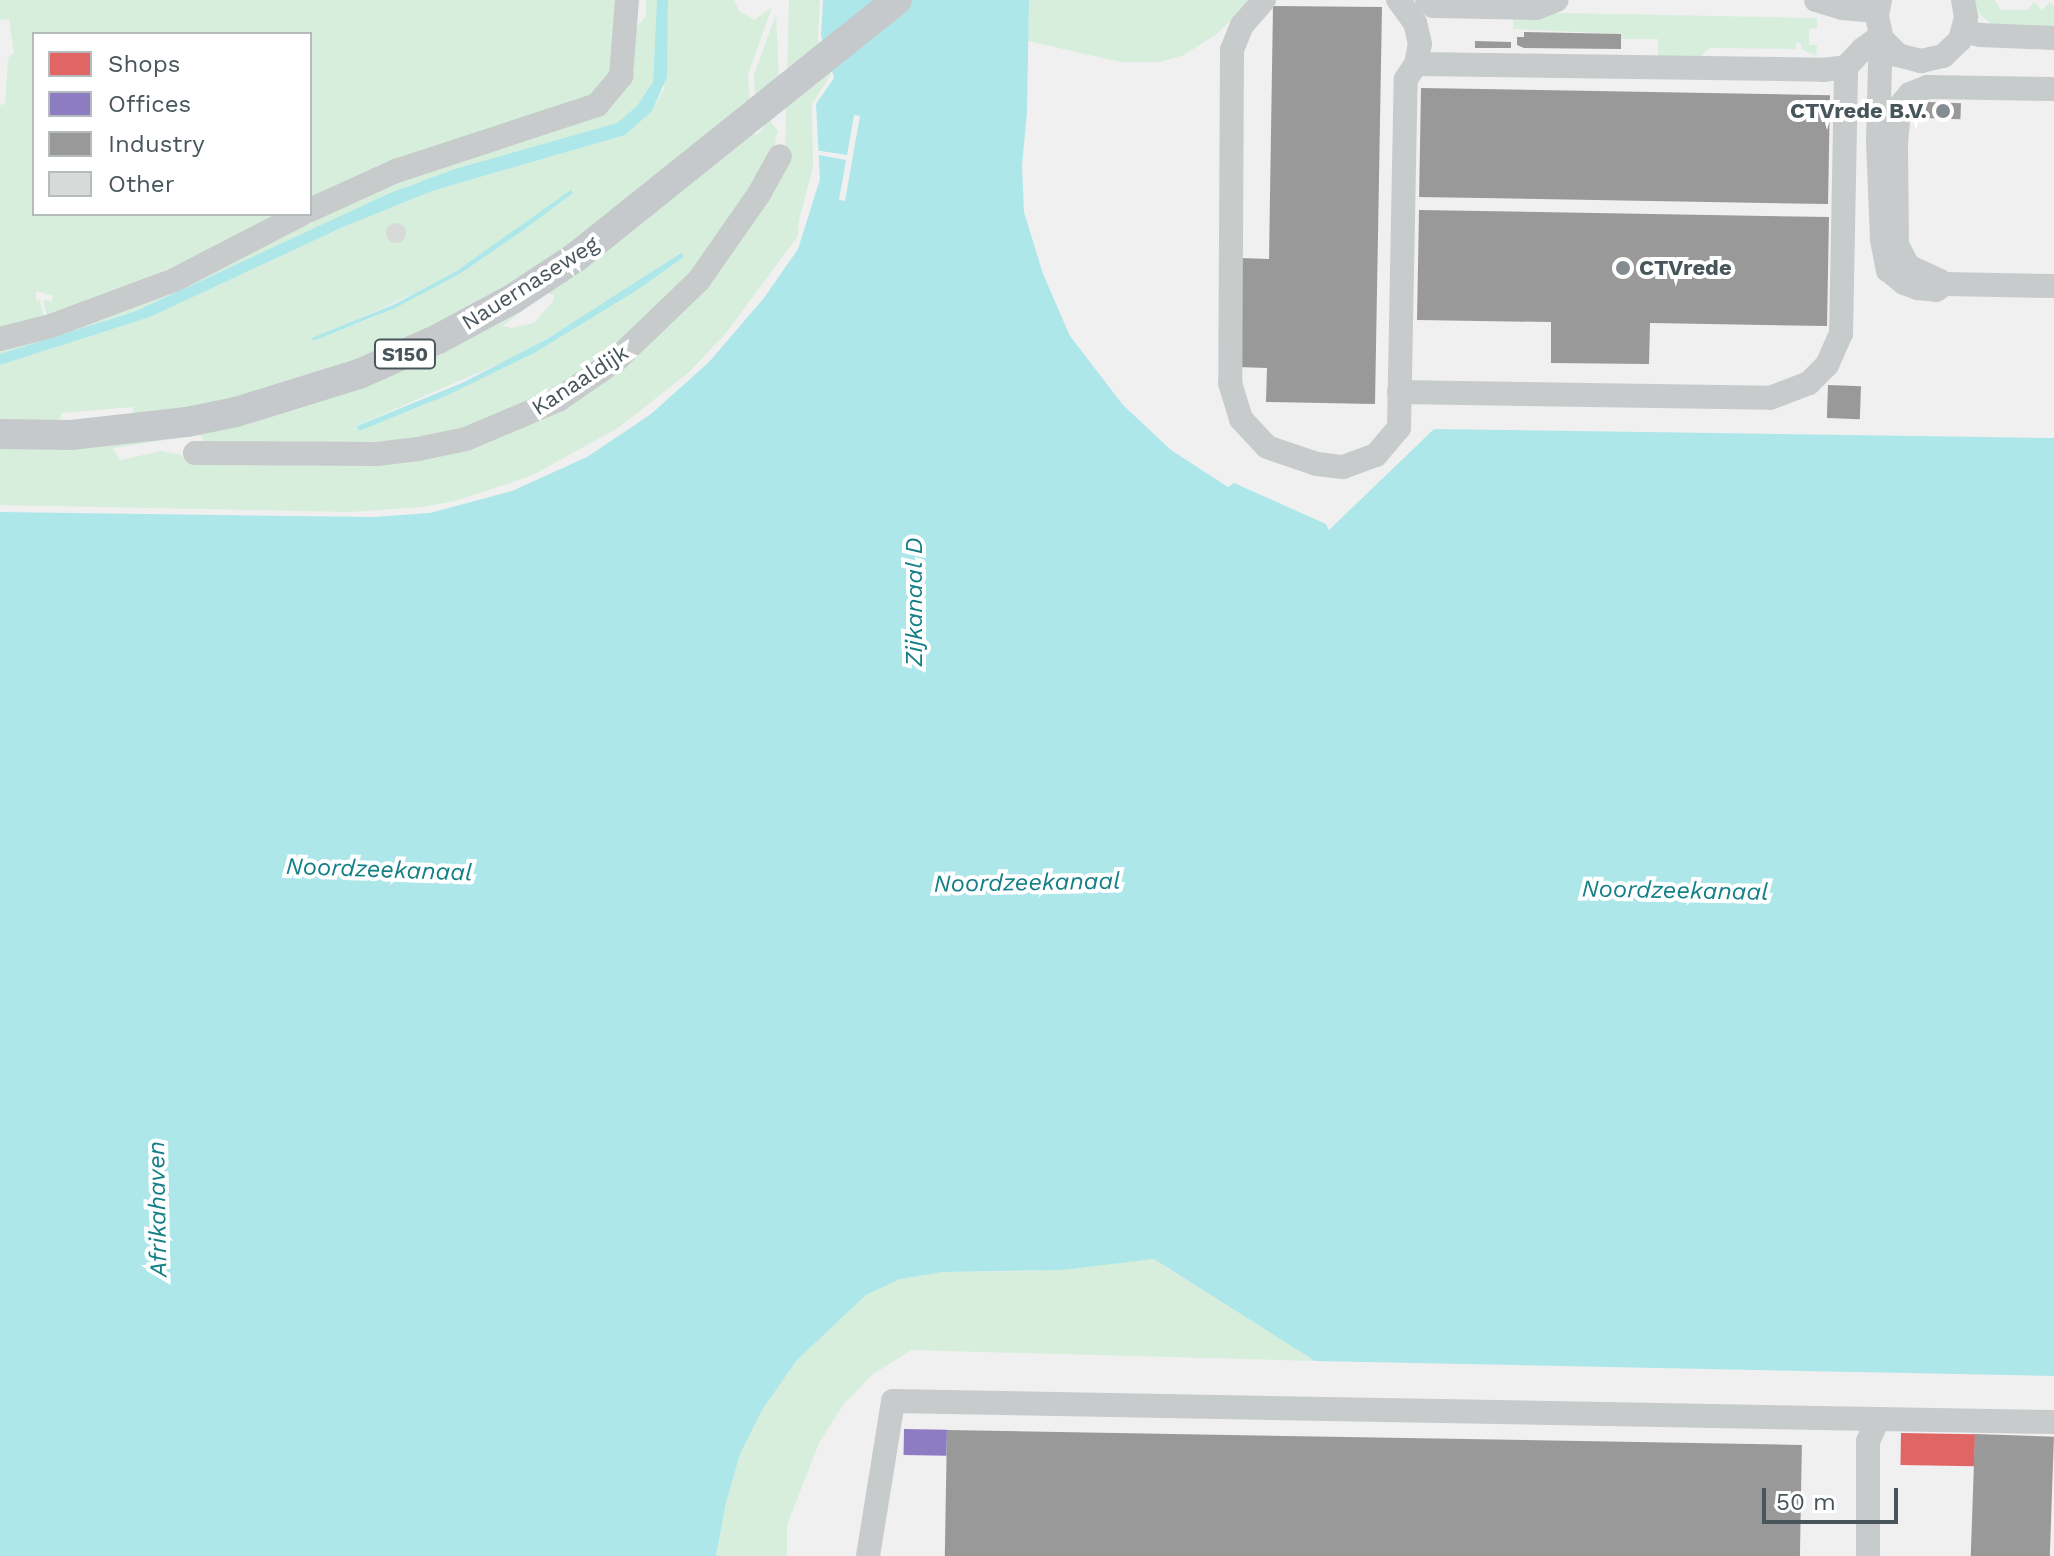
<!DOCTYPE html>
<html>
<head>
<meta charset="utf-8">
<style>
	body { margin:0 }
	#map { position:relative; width:2054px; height:1556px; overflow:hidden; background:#f1f0f0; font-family:"Work Sans",sans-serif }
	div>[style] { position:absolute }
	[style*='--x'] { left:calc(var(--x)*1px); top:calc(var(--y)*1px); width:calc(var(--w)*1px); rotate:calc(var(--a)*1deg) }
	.green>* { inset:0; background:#d6eedb }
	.water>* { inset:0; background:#ade7ea }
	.pier>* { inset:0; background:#f1f0f0 }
	.shops>* { inset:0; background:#e06666; transform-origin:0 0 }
	.offices>* { inset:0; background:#8e7cc3; transform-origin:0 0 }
	.industry>* { inset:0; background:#999; transform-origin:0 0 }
	.building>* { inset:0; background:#d8d9d9 }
	.round { border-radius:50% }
	.minor>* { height:24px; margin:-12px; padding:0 12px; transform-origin:12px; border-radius:12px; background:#c8cbcc }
	.major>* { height:30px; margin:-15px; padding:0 15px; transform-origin:15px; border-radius:15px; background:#c6c9cb }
	.dots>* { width:22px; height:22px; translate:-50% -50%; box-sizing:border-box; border:4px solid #fff; border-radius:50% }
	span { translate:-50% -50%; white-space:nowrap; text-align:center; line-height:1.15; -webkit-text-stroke:8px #fff; paint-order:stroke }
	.shield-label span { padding:2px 6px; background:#fff; border:2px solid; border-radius:6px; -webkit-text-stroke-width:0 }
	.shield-label { font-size:20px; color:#48565c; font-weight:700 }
	.poi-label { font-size:22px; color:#48565c; font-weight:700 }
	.right { translate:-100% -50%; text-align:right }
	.left { translate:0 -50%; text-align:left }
	.street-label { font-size:22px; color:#48565c }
	.water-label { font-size:24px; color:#137f86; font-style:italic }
	.legend { position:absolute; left:32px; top:32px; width:280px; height:184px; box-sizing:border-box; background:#fff; border:2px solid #b6bbbe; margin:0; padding:10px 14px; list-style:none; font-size:24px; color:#48565c }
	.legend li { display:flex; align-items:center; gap:16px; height:40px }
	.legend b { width:40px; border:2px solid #b6bbbe }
	.scale { position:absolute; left:1762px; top:1488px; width:136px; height:36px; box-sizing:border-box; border:4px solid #48565c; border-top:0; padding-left:10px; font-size:24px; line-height:28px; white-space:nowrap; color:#48565c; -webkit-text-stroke:6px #fff; paint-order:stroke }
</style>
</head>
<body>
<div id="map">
	<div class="green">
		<div style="clip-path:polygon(0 0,621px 0,620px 40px,603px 92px,310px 204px,310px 34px,34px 34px,34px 214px,274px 214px,277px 220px,48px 322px,43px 300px,52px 301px,53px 296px,36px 291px,36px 300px,40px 301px,45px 322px,0 334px,0 105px,5px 104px,8px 58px,14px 53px,9px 19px,0 20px)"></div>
		<div style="clip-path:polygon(646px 0,657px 0,653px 82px,637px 106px,617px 123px,410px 185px,136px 311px,0 354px,0 345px,373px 188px,595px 116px,637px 26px,646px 16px)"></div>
		<div style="clip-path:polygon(evenodd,668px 0,734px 0,739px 11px,754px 20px,772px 7px,748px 75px,750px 103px,745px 102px,622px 210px,505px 291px,342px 369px,310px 374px,220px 404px,134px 416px,133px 407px,61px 413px,61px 418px,52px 422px,0 426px,0 365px,150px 317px,343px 227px,432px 191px,625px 135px,652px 111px,664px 89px,668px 0,571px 191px,573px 193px,461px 273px,370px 319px,312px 340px,437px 283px,490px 249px,571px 191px)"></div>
		<div style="clip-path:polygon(evenodd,789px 0,820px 0,818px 39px,831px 74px,812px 104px,813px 167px,799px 220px,798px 236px,726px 333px,688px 373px,618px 428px,531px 476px,455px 501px,422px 507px,351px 512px,0 505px,0 446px,116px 442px,234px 422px,336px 393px,444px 348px,546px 290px,641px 220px,726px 152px,754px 133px,757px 135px,769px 120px,778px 131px,769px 170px,700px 271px,665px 310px,617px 354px,578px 383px,528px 410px,459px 437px,383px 449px,273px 444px,202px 446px,203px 439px,199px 435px,113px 448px,120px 460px,162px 451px,185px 456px,335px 458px,419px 453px,487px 436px,532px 418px,579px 392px,632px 352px,678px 308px,730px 245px,776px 177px,785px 148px,789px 0,680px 253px,684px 257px,661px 273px,534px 353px,423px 406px,359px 430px,358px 425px,519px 355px,600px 307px,680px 253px,789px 0,547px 293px,554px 295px,554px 300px,534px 323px,511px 328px,502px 326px,547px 293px)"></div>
		<div style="clip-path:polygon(1029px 0,1250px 0,1218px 33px,1184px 55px,1160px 62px,1121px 62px,1028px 41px)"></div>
		<div style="clip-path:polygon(1974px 0,1995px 0,2001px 10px,2027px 10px,2034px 2px,2042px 10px,2050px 2px,2054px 6px,2054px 28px,1991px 24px,1978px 12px)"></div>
		<div style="clip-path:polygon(1513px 12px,1817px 18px,1817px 28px,1809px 29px,1809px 45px,1817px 45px,1816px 56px,1801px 49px,1801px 43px,1796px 43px,1795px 49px,1710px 48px,1701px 56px,1658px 56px,1658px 39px,1621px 39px,1621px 34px,1513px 29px)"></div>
		<div style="clip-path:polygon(776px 14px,779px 79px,755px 99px,754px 75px)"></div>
		<div style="clip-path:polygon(1154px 1259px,1315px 1361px,911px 1350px,872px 1375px,843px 1405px,819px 1443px,787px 1525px,787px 1556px,716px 1556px,726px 1503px,740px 1454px,762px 1410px,797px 1360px,866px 1295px,900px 1279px,943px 1272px,1035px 1271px)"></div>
	</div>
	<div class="water">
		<div style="clip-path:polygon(657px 0,668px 0,667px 77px,652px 111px,625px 135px,432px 191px,343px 227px,150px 317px,0 365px,0 354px,136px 311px,390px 193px,455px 169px,617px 123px,637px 106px,653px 82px)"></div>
		<div style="clip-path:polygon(823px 0,1029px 0,1027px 111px,1022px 166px,1024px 212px,1043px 274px,1070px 336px,1123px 405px,1171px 450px,1228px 487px,1234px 483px,1326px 524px,1329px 530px,1434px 429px,2054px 438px,2054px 1376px,1315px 1361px,1154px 1259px,1061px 1270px,943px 1272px,900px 1279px,866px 1295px,797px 1360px,762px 1410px,740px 1454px,726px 1503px,716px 1556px,0 1556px,0 512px,372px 517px,430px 513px,512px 491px,587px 457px,651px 414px,709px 362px,764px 298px,798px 249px,820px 179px,816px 104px,834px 78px,821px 36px)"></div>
		<div style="clip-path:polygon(571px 190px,573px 193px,522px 231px,461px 273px,395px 308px,313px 341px,312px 338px,395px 304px,455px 272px)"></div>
		<div style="clip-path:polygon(681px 253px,684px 257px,634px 292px,534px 353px,448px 395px,359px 431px,357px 426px,462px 383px,547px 339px)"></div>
	</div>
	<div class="pier">
		<div style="clip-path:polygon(854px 115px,860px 116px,845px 201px,839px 200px,846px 160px,813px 154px,814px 150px,847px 155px)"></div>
	</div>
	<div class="shops">
		<div style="left:1901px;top:1433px;width:74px;height:32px;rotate:1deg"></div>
	</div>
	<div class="offices">
		<div style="left:904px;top:1429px;width:43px;height:26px;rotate:1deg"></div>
	</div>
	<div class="industry">
		<div style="clip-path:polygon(1273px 6px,1382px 7px,1375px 404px,1266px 402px,1267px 368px,1238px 367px,1240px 258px,1269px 259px)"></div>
		<div style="clip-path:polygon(1524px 32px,1621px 34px,1621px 49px,1524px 48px,1517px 45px,1517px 37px,1524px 37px)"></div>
		<div style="clip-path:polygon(1475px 41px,1511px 42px,1511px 48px,1475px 48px)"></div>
		<div style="left:1421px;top:88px;width:409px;height:109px;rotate:1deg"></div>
		<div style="left:1926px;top:102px;width:35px;height:16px;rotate:2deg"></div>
		<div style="clip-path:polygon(1419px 210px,1829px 217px,1827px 326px,1650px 323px,1649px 364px,1551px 363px,1551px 322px,1417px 320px)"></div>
		<div style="left:1828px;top:385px;width:33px;height:33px;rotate:2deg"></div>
		<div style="left:947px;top:1430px;width:855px;height:126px;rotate:1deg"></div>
		<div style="left:1975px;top:1434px;width:79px;height:122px;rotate:2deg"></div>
	</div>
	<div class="building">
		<div class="round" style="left:386px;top:223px;width:20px;height:20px"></div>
	</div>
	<div class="minor">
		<div style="--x:1264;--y:0;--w:33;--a:131"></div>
		<div style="--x:1242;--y:25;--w:27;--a:112"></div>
		<div style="--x:1232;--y:50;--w:333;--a:90.3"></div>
		<div style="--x:1230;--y:383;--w:38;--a:73"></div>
		<div style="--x:1241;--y:419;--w:38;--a:47"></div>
		<div style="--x:1267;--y:447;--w:53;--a:18.8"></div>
		<div style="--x:1317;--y:464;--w:26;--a:7"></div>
		<div style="--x:1343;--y:467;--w:35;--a:-20"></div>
		<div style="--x:1376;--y:455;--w:35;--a:-50"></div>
		<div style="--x:1399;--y:428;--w:349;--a:-88.9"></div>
		<div style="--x:1406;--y:79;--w:18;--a:-56"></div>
		<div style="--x:1416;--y:64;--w:20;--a:-79"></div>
		<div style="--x:1420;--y:44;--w:22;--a:-103"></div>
		<div style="--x:1415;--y:23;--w:29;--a:-126"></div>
		<div style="--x:1427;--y:0;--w:8;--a:45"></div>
		<div style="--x:1433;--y:6;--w:103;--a:1.1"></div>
		<div style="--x:1536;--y:8;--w:22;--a:-21"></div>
		<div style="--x:1816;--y:0;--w:27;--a:17"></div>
		<div style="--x:1842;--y:8;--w:35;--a:5"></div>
		<div style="--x:1880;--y:0;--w:16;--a:101"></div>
		<div style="--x:1877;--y:16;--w:24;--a:78"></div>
		<div style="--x:1882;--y:39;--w:23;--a:45"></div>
		<div style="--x:1898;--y:55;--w:24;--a:15"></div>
		<div style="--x:1921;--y:61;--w:23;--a:-13"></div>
		<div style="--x:1943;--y:56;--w:23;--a:-43"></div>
		<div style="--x:1960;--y:40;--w:24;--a:-75"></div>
		<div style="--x:1966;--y:17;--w:17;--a:-100"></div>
		<div style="--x:1963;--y:31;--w:17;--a:13"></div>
		<div style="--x:1980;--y:35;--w:74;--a:2.3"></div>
		<div style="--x:1889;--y:48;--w:18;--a:119"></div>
		<div style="--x:1880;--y:64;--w:77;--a:91.5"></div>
		<div style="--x:1878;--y:141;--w:99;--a:87.7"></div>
		<div style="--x:1882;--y:240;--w:31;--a:79"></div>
		<div style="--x:1888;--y:270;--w:21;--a:39"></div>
		<div style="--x:1904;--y:283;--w:15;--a:20"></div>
		<div style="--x:1918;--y:288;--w:18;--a:6"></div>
		<div style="--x:1936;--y:290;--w:11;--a:-34"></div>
		<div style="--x:1945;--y:284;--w:109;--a:1.1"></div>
		<div style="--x:1416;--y:64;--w:407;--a:0.8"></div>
		<div style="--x:1823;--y:70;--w:23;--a:-7"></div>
		<div style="--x:1846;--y:67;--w:25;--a:-47"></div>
		<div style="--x:1863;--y:49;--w:22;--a:-36"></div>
		<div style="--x:310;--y:210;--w:94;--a:-24.4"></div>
		<div style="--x:396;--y:171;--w:212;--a:-18.2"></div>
		<div style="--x:597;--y:105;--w:38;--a:-50"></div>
		<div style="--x:621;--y:76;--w:76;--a:-85.5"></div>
		<div style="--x:1940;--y:281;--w:35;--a:-155"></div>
		<div style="--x:1908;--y:266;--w:25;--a:-117"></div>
		<div style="--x:1897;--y:244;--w:100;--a:-90.6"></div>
		<div style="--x:1896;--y:144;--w:37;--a:-85"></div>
		<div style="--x:1899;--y:107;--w:17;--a:-50"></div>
		<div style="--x:1910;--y:94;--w:18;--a:-22"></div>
		<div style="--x:1927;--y:87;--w:127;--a:0.9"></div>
		<div style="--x:0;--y:339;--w:53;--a:-14.3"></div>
		<div style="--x:51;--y:326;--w:131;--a:-20.5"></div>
		<div style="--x:174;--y:280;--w:144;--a:-27.3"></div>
		<div style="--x:1399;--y:392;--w:371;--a:0.9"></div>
		<div style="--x:1770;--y:398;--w:42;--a:-21"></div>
		<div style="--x:1809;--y:383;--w:25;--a:-45"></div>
		<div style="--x:1827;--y:365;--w:34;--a:-66"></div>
		<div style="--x:1841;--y:334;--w:267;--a:-88.9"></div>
		<div style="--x:195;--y:453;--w:182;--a:0.3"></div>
		<div style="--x:377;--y:454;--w:41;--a:-7"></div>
		<div style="--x:418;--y:449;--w:49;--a:-11.8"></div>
		<div style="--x:466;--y:439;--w:100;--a:-23"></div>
		<div style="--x:558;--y:400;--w:70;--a:-34.6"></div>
		<div style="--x:616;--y:360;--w:115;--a:-43.9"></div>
		<div style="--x:699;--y:280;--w:105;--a:-55.1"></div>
		<div style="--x:759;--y:194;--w:43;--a:-61.1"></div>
		<div style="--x:1878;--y:1419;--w:176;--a:1"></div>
		<div style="--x:868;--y:1556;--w:157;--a:-80.8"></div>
		<div style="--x:893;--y:1401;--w:985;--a:1.05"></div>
		<div style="--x:1878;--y:1419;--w:24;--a:114"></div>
		<div style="--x:1868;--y:1441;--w:115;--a:90"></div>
	</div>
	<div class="major">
		<div style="--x:0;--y:434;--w:71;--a:0.8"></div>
		<div style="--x:71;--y:435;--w:117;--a:-6.4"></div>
		<div style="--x:187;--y:422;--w:50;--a:-11.5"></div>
		<div style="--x:236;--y:412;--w:129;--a:-17.2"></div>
		<div style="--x:359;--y:374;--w:86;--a:-23.9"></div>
		<div style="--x:438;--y:339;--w:86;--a:-28.3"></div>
		<div style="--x:514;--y:298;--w:74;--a:-33.5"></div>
		<div style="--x:576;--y:257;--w:411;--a:-38.7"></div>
	</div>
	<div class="dots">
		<div style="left:1943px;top:111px;background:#838c90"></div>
		<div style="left:1623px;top:268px;background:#838c90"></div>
	</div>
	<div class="shield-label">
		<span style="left:405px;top:354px">S150</span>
	</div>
	<div class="poi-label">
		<span class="right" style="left:1927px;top:111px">CTVrede B.V.</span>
		<span class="left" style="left:1639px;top:268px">CTVrede</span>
	</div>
	<div class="street-label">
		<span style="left:530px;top:283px;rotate:-32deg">Nauernaseweg</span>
		<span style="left:580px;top:380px;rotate:-33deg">Kanaaldijk</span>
	</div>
	<div class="water-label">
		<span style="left:915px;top:602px;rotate:-90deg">Zijkanaal D</span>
		<span style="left:379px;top:870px;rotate:2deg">Noordzeekanaal</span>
		<span style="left:1027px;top:883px;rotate:-1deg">Noordzeekanaal</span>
		<span style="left:1675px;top:891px;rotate:1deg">Noordzeekanaal</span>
		<span style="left:158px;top:1209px;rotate:-91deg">Afrikahaven</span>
	</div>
	<ul class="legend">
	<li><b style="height:22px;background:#e06666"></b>Shops</li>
	<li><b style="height:22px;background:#8e7cc3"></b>Offices</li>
	<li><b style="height:22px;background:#999"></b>Industry</li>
	<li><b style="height:22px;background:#d8d9d9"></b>Other</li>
	</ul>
	<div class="scale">50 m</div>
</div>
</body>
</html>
